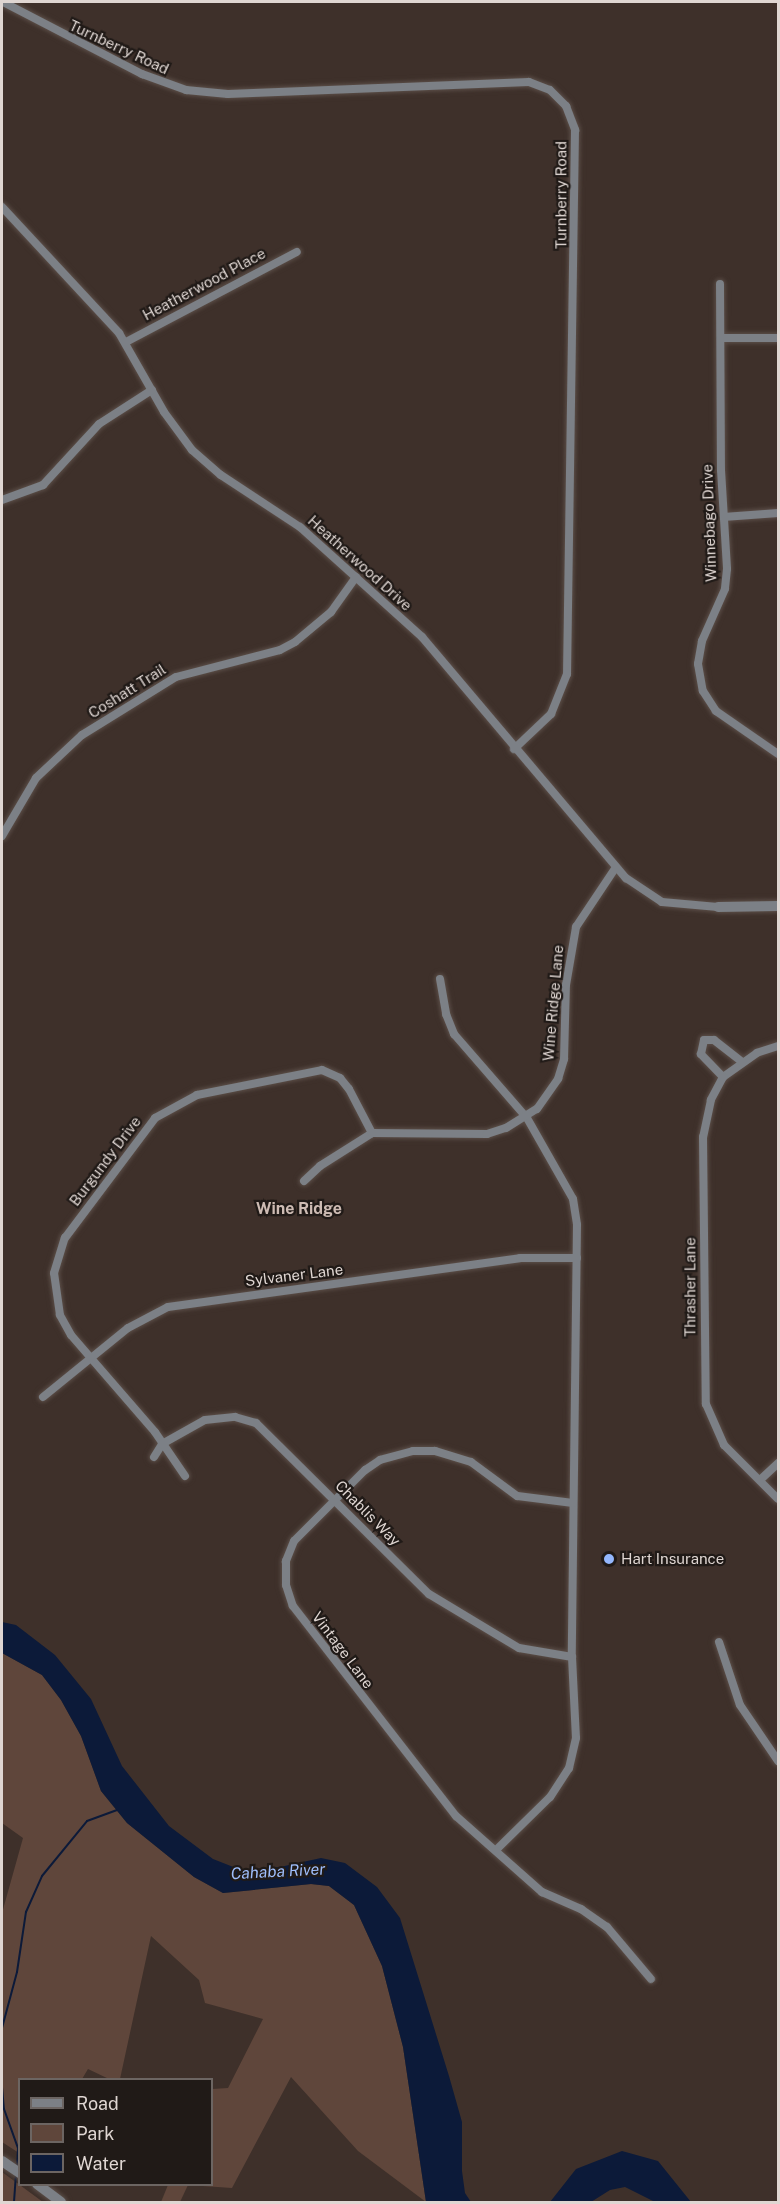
<!DOCTYPE html>
<html>
<head>
<meta charset="utf-8">
<style>
	body { margin:0 }
	#map { position:relative; width:780px; height:2204px; overflow:hidden; background:#3e302a; font-family:"Public Sans",sans-serif }
	div>[style] { position:absolute }
	[style*='--x'] { left:calc(var(--x)*1px); top:calc(var(--y)*1px); width:calc(var(--w)*1px); rotate:calc(var(--a)*1deg) }
	.green>* { inset:0; background:#5f463b }
	.water>* { inset:0; background:#0c1a39 }
	.stream>* { height:2px; margin:-1px; padding:0 1px; transform-origin:1px; border-radius:1px; background:#0c1a39 }
	.roads { filter:drop-shadow(0 0 2px #5b4e48) drop-shadow(0 0 2px #5b4e48) }
	.minor>* { height:8px; margin:-4px; padding:0 4px; transform-origin:4px; border-radius:4px; background:#7c8086 }
	.tertiary>* { height:10px; margin:-5px; padding:0 5px; transform-origin:5px; border-radius:5px; background:#7c8086 }
	.dots>* { width:16px; height:16px; translate:-50% -50%; box-sizing:border-box; border:3px solid #201a17; border-radius:50% }
	span { translate:-50% -50%; white-space:nowrap; text-align:center; line-height:1.15; -webkit-text-stroke:4.5px #201a17; paint-order:stroke }
	.street-label { font-size:15px; color:#dfd6d2 }
	.poi-label { font-size:15px; color:#dfd6d2 }
	.left { translate:0 -50%; text-align:left }
	.neighbourhood-label { font-size:16px; color:#cdbbb3; font-weight:700 }
	.water-label { font-size:16px; color:#9fbefb; font-style:italic }
	.frame { position:absolute; inset:0; border:3px solid #dfd6d2; pointer-events:none }
	.legend { position:absolute; left:18px; top:2078px; width:195px; height:108px; box-sizing:border-box; background:#201a17; border:2px solid #6c6562; margin:0; padding:8px 10px; list-style:none; font-size:18px; color:#dfd6d2 }
	.legend li { display:flex; align-items:center; gap:12px; height:30px }
	.legend b { width:30px; border:2px solid #6c6562 }
</style>
</head>
<body>
<div id="map">
	<div class="green">
		<div style="clip-path:polygon(2px 1653px,42px 1675px,61px 1700px,81px 1736px,101px 1791px,127px 1823px,194px 1877px,223px 1893px,311px 1884px,329px 1886px,354px 1905px,382px 1966px,403px 2047px,426px 2202px,358px 2151px,291px 2077px,232px 2188px,188px 2185px,212px 2184px,212px 2089px,228px 2088px,263px 2019px,205px 2003px,199px 1980px,151px 1936px,120px 2079px,109px 2079px,88px 2069px,82px 2079px,20px 2080px,19px 2153px,2px 2142px,2px 1913px,23px 1838px,2px 1823px)"></div>
		<div style="clip-path:polygon(2px 2172px,43px 2202px,2px 2202px)"></div>
		<div style="clip-path:polygon(188px 2185px,180px 2202px,161px 2202px,168px 2185px)"></div>
	</div>
	<div class="water">
		<div style="clip-path:polygon(2px 1622px,16px 1625px,55px 1655px,91px 1699px,122px 1766px,169px 1826px,213px 1859px,241px 1870px,280px 1867px,321px 1858px,345px 1863px,377px 1887px,400px 1918px,449px 2076px,462px 2122px,462px 2171px,465px 2193px,471px 2202px,426px 2202px,403px 2047px,382px 1966px,354px 1905px,329px 1886px,311px 1884px,223px 1893px,194px 1877px,127px 1823px,101px 1791px,81px 1736px,61px 1700px,42px 1675px,2px 1653px)"></div>
		<div style="clip-path:polygon(622px 2151px,658px 2161px,691px 2202px,655px 2202px,625px 2187px,610px 2190px,591px 2202px,550px 2202px,576px 2169px)"></div>
	</div>
	<div class="stream">
		<div style="--x:2;--y:2028;--w:58;--a:-75"></div>
		<div style="--x:17;--y:1972;--w:61;--a:-81.5"></div>
		<div style="--x:26;--y:1912;--w:39;--a:-66"></div>
		<div style="--x:42;--y:1876;--w:71;--a:-50.7"></div>
		<div style="--x:87;--y:1821;--w:32;--a:-20"></div>
		<div style="--x:2;--y:2087;--w:22;--a:85"></div>
		<div style="--x:4;--y:2109;--w:41;--a:70.3"></div>
		<div style="--x:18;--y:2148;--w:19;--a:93"></div>
		<div style="--x:14;--y:2202;--w:27;--a:-86"></div>
	</div>
	<div class="roads">
		<div class="minor">
			<div style="--x:3;--y:2;--w:157;--a:27.4"></div>
			<div style="--x:142;--y:74;--w:47;--a:20"></div>
			<div style="--x:186;--y:90;--w:42;--a:5.4"></div>
			<div style="--x:228;--y:94;--w:301;--a:-2.3"></div>
			<div style="--x:529;--y:82;--w:22;--a:21"></div>
			<div style="--x:550;--y:90;--w:23;--a:45"></div>
			<div style="--x:566;--y:106;--w:26;--a:69"></div>
			<div style="--x:575;--y:130;--w:544;--a:90.84"></div>
			<div style="--x:567;--y:674;--w:43;--a:111.8"></div>
			<div style="--x:551;--y:714;--w:51;--a:136.6"></div>
			<div style="--x:2;--y:207;--w:172;--a:47.1"></div>
			<div style="--x:119;--y:333;--w:91;--a:60.3"></div>
			<div style="--x:164;--y:412;--w:47;--a:53.6"></div>
			<div style="--x:192;--y:450;--w:38;--a:41"></div>
			<div style="--x:221;--y:475;--w:95;--a:33.4"></div>
			<div style="--x:300;--y:527;--w:164;--a:42"></div>
			<div style="--x:422;--y:637;--w:316;--a:49.8"></div>
			<div style="--x:626;--y:878;--w:43;--a:33.7"></div>
			<div style="--x:662;--y:902;--w:56;--a:5.1"></div>
			<div style="--x:720;--y:284;--w:186;--a:89.7"></div>
			<div style="--x:721;--y:470;--w:99;--a:86.5"></div>
			<div style="--x:727;--y:569;--w:20;--a:96"></div>
			<div style="--x:725;--y:589;--w:57;--a:113.9"></div>
			<div style="--x:702;--y:641;--w:23;--a:100"></div>
			<div style="--x:698;--y:664;--w:27;--a:80"></div>
			<div style="--x:703;--y:691;--w:24;--a:57"></div>
			<div style="--x:716;--y:711;--w:75;--a:34.7"></div>
			<div style="--x:721;--y:338;--w:57;--a:0"></div>
			<div style="--x:126;--y:342;--w:193;--a:-27.8"></div>
			<div style="--x:2;--y:500;--w:44;--a:-20.1"></div>
			<div style="--x:43;--y:485;--w:83;--a:-47.4"></div>
			<div style="--x:99;--y:424;--w:63;--a:-32.7"></div>
			<div style="--x:724;--y:517;--w:54;--a:-4.2"></div>
			<div style="--x:2;--y:836;--w:67;--a:-59.6"></div>
			<div style="--x:36;--y:778;--w:63;--a:-43.1"></div>
			<div style="--x:82;--y:735;--w:110;--a:-31.7"></div>
			<div style="--x:176;--y:677;--w:107;--a:-14.6"></div>
			<div style="--x:280;--y:650;--w:17;--a:-28"></div>
			<div style="--x:295;--y:642;--w:47;--a:-39.8"></div>
			<div style="--x:331;--y:612;--w:43;--a:-54.5"></div>
			<div style="--x:440;--y:979;--w:36;--a:80"></div>
			<div style="--x:446;--y:1014;--w:22;--a:68"></div>
			<div style="--x:454;--y:1034;--w:111;--a:49"></div>
			<div style="--x:527;--y:1118;--w:93;--a:60.4"></div>
			<div style="--x:573;--y:1199;--w:26;--a:81"></div>
			<div style="--x:577;--y:1225;--w:432;--a:90.7"></div>
			<div style="--x:572;--y:1657;--w:81;--a:87.2"></div>
			<div style="--x:576;--y:1738;--w:31;--a:103"></div>
			<div style="--x:569;--y:1768;--w:35;--a:123"></div>
			<div style="--x:550;--y:1797;--w:76;--a:135.5"></div>
			<div style="--x:778;--y:1046;--w:22;--a:162"></div>
			<div style="--x:757;--y:1053;--w:42;--a:144.8"></div>
			<div style="--x:723;--y:1077;--w:26;--a:118"></div>
			<div style="--x:711;--y:1100;--w:38;--a:102"></div>
			<div style="--x:703;--y:1137;--w:267;--a:89.4"></div>
			<div style="--x:706;--y:1404;--w:45;--a:66.3"></div>
			<div style="--x:724;--y:1445;--w:76;--a:45"></div>
			<div style="--x:723;--y:1077;--w:32;--a:-134"></div>
			<div style="--x:701;--y:1054;--w:14;--a:-78"></div>
			<div style="--x:704;--y:1040;--w:10;--a:0"></div>
			<div style="--x:714;--y:1040;--w:36;--a:38"></div>
			<div style="--x:304;--y:1181;--w:22;--a:-43"></div>
			<div style="--x:320;--y:1166;--w:62;--a:-32.4"></div>
			<div style="--x:372;--y:1133;--w:115;--a:0.5"></div>
			<div style="--x:487;--y:1134;--w:20;--a:-18"></div>
			<div style="--x:506;--y:1128;--w:36;--a:-32"></div>
			<div style="--x:537;--y:1109;--w:37;--a:-55"></div>
			<div style="--x:558;--y:1079;--w:21;--a:-73"></div>
			<div style="--x:564;--y:1059;--w:74;--a:-88.5"></div>
			<div style="--x:566;--y:985;--w:59;--a:-80.2"></div>
			<div style="--x:576;--y:927;--w:72;--a:-56.3"></div>
			<div style="--x:43;--y:1397;--w:109;--a:-39.1"></div>
			<div style="--x:128;--y:1328;--w:45;--a:-27.7"></div>
			<div style="--x:168;--y:1307;--w:355;--a:-7.9"></div>
			<div style="--x:520;--y:1258;--w:57;--a:0"></div>
			<div style="--x:154;--y:1457;--w:15;--a:-58"></div>
			<div style="--x:162;--y:1444;--w:49;--a:-29.2"></div>
			<div style="--x:205;--y:1420;--w:30;--a:-6"></div>
			<div style="--x:235;--y:1417;--w:22;--a:16"></div>
			<div style="--x:256;--y:1423;--w:243;--a:44.7"></div>
			<div style="--x:429;--y:1594;--w:105;--a:31"></div>
			<div style="--x:519;--y:1648;--w:54;--a:9.6"></div>
			<div style="--x:185;--y:1476;--w:53;--a:-124.3"></div>
			<div style="--x:155;--y:1432;--w:128;--a:-130.9"></div>
			<div style="--x:71;--y:1335;--w:23;--a:-119"></div>
			<div style="--x:60;--y:1315;--w:42;--a:-98.1"></div>
			<div style="--x:54;--y:1273;--w:37;--a:-73"></div>
			<div style="--x:65;--y:1238;--w:150;--a:-53.1"></div>
			<div style="--x:155;--y:1118;--w:48;--a:-28.7"></div>
			<div style="--x:197;--y:1095;--w:127;--a:-11.3"></div>
			<div style="--x:322;--y:1070;--w:20;--a:24"></div>
			<div style="--x:340;--y:1078;--w:14;--a:51"></div>
			<div style="--x:349;--y:1089;--w:50;--a:62.4"></div>
			<div style="--x:760;--y:1480;--w:25;--a:-43"></div>
			<div style="--x:573;--y:1503;--w:56;--a:-172.9"></div>
			<div style="--x:517;--y:1496;--w:57;--a:-143.5"></div>
			<div style="--x:471;--y:1462;--w:38;--a:-163"></div>
			<div style="--x:435;--y:1451;--w:22;--a:180"></div>
			<div style="--x:413;--y:1451;--w:34;--a:165"></div>
			<div style="--x:380;--y:1460;--w:18;--a:146"></div>
			<div style="--x:365;--y:1470;--w:100;--a:135"></div>
			<div style="--x:294;--y:1541;--w:22;--a:112"></div>
			<div style="--x:286;--y:1561;--w:24;--a:90"></div>
			<div style="--x:286;--y:1585;--w:22;--a:72"></div>
			<div style="--x:293;--y:1606;--w:266;--a:52.2"></div>
			<div style="--x:456;--y:1816;--w:115;--a:41.5"></div>
			<div style="--x:542;--y:1892;--w:43;--a:23.6"></div>
			<div style="--x:581;--y:1909;--w:32;--a:35"></div>
			<div style="--x:607;--y:1927;--w:68;--a:49.8"></div>
			<div style="--x:719;--y:1642;--w:66;--a:71.6"></div>
			<div style="--x:740;--y:1705;--w:68;--a:55.8"></div>
		</div>
		<div class="tertiary">
			<div style="--x:718;--y:907;--w:60;--a:-1"></div>
			<div style="--x:2;--y:2161;--w:22;--a:34"></div>
			<div style="--x:37;--y:2184;--w:30;--a:37"></div>
		</div>
	</div>
	<div class="dots">
		<div style="left:609px;top:1559px;background:#94b7fd"></div>
	</div>
	<div class="street-label">
		<span style="left:119px;top:47px;rotate:25deg">Turnberry Road</span>
		<span style="left:561px;top:195px;rotate:-90deg">Turnberry Road</span>
		<span style="left:204px;top:284px;rotate:-28deg">Heatherwood Place</span>
		<span style="left:709px;top:523px;rotate:-92deg">Winnebago Drive</span>
		<span style="left:360px;top:563px;rotate:42deg">Heatherwood Drive</span>
		<span style="left:127px;top:691px;rotate:-32deg">Coshatt Trail</span>
		<span style="left:553px;top:1003px;rotate:-85deg">Wine Ridge Lane</span>
		<span style="left:105px;top:1161px;rotate:-53deg">Burgundy Drive</span>
		<span style="left:294px;top:1275px;rotate:-7deg">Sylvaner Lane</span>
		<span style="left:690px;top:1287px;rotate:-90deg">Thrasher Lane</span>
		<span style="left:368px;top:1513px;rotate:45deg">Chablis Way</span>
		<span style="left:343px;top:1650px;rotate:53deg">Vintage Lane</span>
	</div>
	<div class="poi-label">
		<span class="left" style="left:621px;top:1559px">Hart Insurance</span>
	</div>
	<div class="neighbourhood-label">
		<span style="left:299px;top:1209px">Wine Ridge</span>
	</div>
	<div class="water-label">
		<span style="left:278px;top:1872px;rotate:-3deg">Cahaba River</span>
	</div>
	<div class="frame"></div>
	<ul class="legend">
	<li><b style="height:8px;background:#7c8086"></b>Road</li>
	<li><b style="height:16px;background:#5f463b"></b>Park</li>
	<li><b style="height:16px;background:#0c1a39"></b>Water</li>
	</ul>
</div>
</body>
</html>
